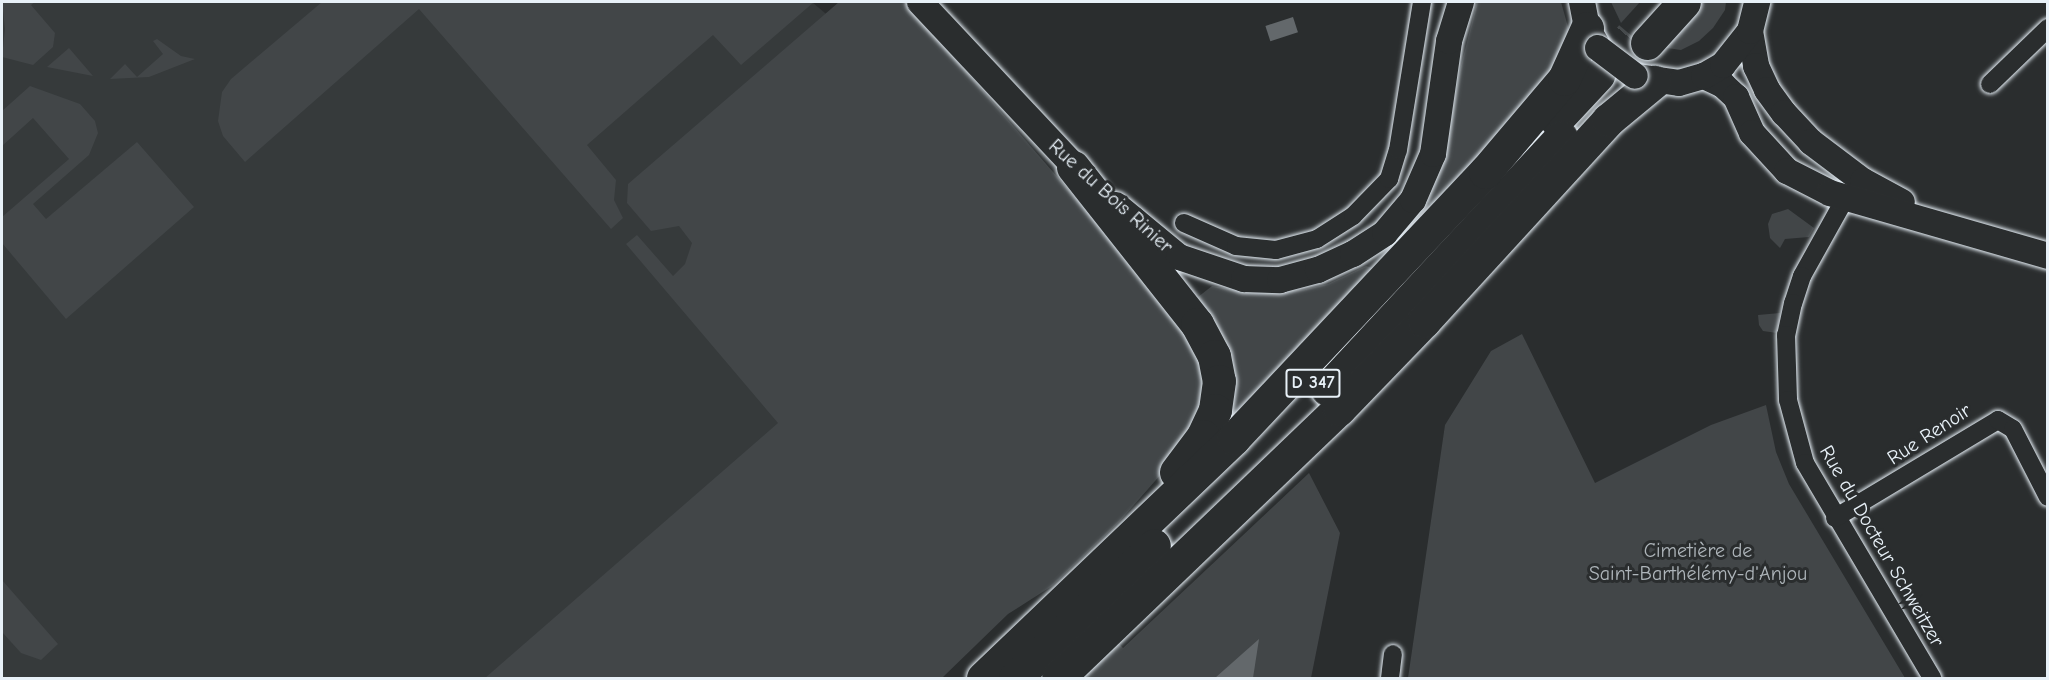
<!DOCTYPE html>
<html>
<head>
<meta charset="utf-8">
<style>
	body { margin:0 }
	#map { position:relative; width:2049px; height:680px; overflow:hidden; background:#2a2d2e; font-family:"Comic Neue",sans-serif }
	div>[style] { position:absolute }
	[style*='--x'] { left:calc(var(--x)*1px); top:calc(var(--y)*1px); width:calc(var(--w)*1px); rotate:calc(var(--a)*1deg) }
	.built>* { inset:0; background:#363a3b }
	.green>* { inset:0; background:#424648 }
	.water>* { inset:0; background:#63686b; transform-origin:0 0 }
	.highway-tunnel>* { height:33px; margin-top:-16.5px; transform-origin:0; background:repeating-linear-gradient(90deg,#464a4c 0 33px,transparent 0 49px) }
	.roads { filter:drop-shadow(0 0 2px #e8f1f8) drop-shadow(0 0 2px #e8f1f8) }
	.street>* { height:18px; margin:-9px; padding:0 9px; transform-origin:9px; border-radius:9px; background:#2a2d2e }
	.secondary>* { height:26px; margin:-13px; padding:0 13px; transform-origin:13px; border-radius:13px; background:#2a2d2e }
	.highway>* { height:33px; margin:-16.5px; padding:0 16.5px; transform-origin:16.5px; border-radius:16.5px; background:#2a2d2e }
	.bridges { filter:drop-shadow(0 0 2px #e8f1f8) drop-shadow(0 0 2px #e8f1f8) }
	.secondary-bridge>* { height:26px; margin:-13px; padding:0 13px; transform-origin:13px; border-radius:13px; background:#2a2d2e }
	span { translate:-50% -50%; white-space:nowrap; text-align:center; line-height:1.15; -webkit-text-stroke:6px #2a2d2e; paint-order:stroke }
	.shield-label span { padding:2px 4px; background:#2a2d2e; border:2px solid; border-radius:4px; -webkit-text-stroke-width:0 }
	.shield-label { font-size:18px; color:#e8f1f8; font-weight:700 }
	.street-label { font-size:20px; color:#e8f1f8 }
	.park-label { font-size:20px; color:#aeb5ba }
	.frame { position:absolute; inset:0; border:3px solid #e8f1f8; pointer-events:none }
</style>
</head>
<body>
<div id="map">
	<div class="built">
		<div style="clip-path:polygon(2px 2px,812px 2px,1116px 260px,890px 678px,2px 678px)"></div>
	</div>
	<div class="green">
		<div style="clip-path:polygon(2px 2px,35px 2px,31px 5px,55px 33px,53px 47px,33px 65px,2px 57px,5px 29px)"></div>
		<div style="clip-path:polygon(322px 2px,814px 2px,741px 65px,713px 35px,587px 145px,616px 180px,614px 200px,623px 218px,611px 229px,419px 9px,245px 162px,223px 136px,218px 121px,222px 92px,231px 79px)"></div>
		<div style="clip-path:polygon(839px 2px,906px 2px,1182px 321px,1196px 340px,1207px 393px,1170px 464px,1119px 522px,1052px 586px,1008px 614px,942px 678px,485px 678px,778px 423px,626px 244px,637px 235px,673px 276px,685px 264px,692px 243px,679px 226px,651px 231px,627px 203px,628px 184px)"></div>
		<div style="clip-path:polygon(1477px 2px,1561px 2px,1570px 34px,1569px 49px,1434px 208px,1427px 201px,1447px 146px,1459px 74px)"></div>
		<div style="clip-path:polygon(1611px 2px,1640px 2px,1621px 23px)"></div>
		<div style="clip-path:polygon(1701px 2px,1726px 2px,1725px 10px,1713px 28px,1699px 41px,1681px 50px,1660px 47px)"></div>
		<div style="clip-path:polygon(157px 39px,181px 56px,195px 59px,149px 77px,110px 79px,125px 64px,137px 77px,163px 54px,153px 41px)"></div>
		<div style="clip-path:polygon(69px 48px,93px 76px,47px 67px)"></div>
		<div style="clip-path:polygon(30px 86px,80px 104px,95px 121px,98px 133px,89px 155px,33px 204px,46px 219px,137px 142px,194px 207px,66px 319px,2px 243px,2px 217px,69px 159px,33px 118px,2px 146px,2px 111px)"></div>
		<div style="clip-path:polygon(1788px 209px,1814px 228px,1809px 237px,1785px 239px,1780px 248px,1770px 238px,1768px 224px,1772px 214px)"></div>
		<div style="clip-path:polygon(1366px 266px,1373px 268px,1224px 427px,1198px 297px,1212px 286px,1254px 293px,1302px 290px,1328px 284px)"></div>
		<div style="clip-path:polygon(1780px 313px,1777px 333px,1763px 331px,1759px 325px,1758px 315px)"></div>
		<div style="clip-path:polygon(1522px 334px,1595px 483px,1711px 425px,1766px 405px,1776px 452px,1789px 484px,1905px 678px,1408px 678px,1445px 425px,1491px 351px)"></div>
		<div style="clip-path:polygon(1309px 473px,1340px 533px,1311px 678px,1074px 678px,1115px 640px,1123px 648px)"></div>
		<div style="clip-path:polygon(2px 580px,58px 644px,41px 660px,21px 653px,2px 632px)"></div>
	</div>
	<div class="water">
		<div style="left:1293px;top:17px;width:16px;height:29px;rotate:72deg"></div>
		<div style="clip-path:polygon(1259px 639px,1253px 678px,1215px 678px)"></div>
	</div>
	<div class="highway-tunnel">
		<div style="--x:1598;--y:75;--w:52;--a:-49.6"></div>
	</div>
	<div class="roads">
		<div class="street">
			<div style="--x:1990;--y:84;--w:81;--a:-44"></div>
			<div style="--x:1846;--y:197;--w:90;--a:119.1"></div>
			<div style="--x:1802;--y:276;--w:28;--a:108"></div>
			<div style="--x:1793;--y:303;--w:33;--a:102"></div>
			<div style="--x:1786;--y:335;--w:65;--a:88.2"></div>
			<div style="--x:1788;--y:400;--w:65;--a:74.9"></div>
			<div style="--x:1805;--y:463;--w:250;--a:59.4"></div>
			<div style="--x:1184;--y:223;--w:57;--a:23.9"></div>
			<div style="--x:1236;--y:246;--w:40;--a:5.7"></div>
			<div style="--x:1276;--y:250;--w:42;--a:-15"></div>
			<div style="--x:1317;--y:239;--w:43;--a:-32.6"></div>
			<div style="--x:1353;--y:216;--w:52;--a:-45.8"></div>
			<div style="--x:1389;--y:179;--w:30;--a:-73"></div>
			<div style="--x:1398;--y:150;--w:150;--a:-80.8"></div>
			<div style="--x:1835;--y:518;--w:190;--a:-31"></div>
			<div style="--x:1998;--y:420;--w:17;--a:31"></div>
			<div style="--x:2013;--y:429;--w:76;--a:62.8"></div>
			<div style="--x:1390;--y:678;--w:24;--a:-83"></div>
		</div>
		<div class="secondary">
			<div style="--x:920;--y:2;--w:243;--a:46.8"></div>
			<div style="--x:1582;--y:2;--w:26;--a:79"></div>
			<div style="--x:1587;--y:28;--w:17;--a:59"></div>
			<div style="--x:1750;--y:31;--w:36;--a:80"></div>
			<div style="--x:1756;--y:66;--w:26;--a:65"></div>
			<div style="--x:1767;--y:90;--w:29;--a:54"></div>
			<div style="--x:1784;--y:113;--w:40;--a:47"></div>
			<div style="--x:1811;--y:142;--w:65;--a:36.9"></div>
			<div style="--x:1863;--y:181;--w:44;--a:28.3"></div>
			<div style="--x:1704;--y:76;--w:21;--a:25"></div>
			<div style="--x:1723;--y:85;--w:18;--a:43"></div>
			<div style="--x:1736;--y:97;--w:39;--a:66"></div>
			<div style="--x:1752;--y:133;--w:52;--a:47.4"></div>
			<div style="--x:1787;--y:171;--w:48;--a:27.1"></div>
			<div style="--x:1830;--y:193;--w:227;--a:16.1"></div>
			<div style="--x:1638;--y:77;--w:41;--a:8.3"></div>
			<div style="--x:1679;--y:83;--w:26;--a:-16"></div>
			<div style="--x:1704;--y:76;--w:22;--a:-30"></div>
			<div style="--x:1723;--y:65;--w:43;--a:-51.5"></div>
			<div style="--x:1750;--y:31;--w:30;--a:-76"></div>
			<div style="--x:1116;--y:205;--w:82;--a:39.5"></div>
			<div style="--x:1179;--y:257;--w:69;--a:18.7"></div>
			<div style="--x:1244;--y:279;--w:36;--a:2"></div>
			<div style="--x:1280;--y:280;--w:39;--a:-15"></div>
			<div style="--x:1318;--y:270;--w:38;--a:-25"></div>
			<div style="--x:1353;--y:254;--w:38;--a:-33"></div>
			<div style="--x:1385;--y:233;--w:43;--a:-49.7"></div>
			<div style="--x:1413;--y:200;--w:50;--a:-66.5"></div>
			<div style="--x:1433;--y:154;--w:114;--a:-81.9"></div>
			<div style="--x:1449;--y:41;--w:41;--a:-72.9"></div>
		</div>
		<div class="highway">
			<div style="--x:1647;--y:43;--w:55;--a:-47.9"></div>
			<div style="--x:1556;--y:120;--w:62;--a:-47"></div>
			<div style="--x:1073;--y:167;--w:200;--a:51.7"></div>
			<div style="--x:1197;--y:324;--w:36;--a:62"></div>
			<div style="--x:1214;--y:356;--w:25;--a:79"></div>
			<div style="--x:1219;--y:381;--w:29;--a:98"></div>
			<div style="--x:1215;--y:410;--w:29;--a:115"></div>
			<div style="--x:1203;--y:436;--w:45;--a:126.9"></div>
			<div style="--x:1327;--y:389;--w:344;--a:-47.1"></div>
			<div style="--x:983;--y:678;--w:347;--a:-43.7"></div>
			<div style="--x:1234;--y:438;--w:366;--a:-46.7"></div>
			<div style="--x:1485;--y:172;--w:122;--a:-49.7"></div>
			<div style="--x:1564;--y:79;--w:56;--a:-65.7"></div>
			<div style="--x:1015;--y:678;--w:192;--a:-43.7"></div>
			<div style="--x:1058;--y:678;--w:389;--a:-43.8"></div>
			<div style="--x:1339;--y:409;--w:122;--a:-46"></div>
			<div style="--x:1424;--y:321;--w:273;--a:-47.5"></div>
			<div style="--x:1608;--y:120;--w:60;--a:-39.6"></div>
		</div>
	</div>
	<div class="bridges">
		<div class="secondary-bridge">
			<div style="--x:1598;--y:48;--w:46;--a:37.1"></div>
		</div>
	</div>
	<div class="shield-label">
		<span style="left:1313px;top:383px">D 347</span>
	</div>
	<div class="street-label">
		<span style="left:1111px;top:196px;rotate:42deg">Rue du Bois Rinier</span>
		<span style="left:1929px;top:434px;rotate:-33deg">Rue Renoir</span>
		<span style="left:1882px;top:546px;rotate:60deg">Rue du Docteur Schweitzer</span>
	</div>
	<div class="park-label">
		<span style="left:1698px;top:562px">Cimetière de<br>Saint-Barthélémy-d'Anjou</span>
	</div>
	<div class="frame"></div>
</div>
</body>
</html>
